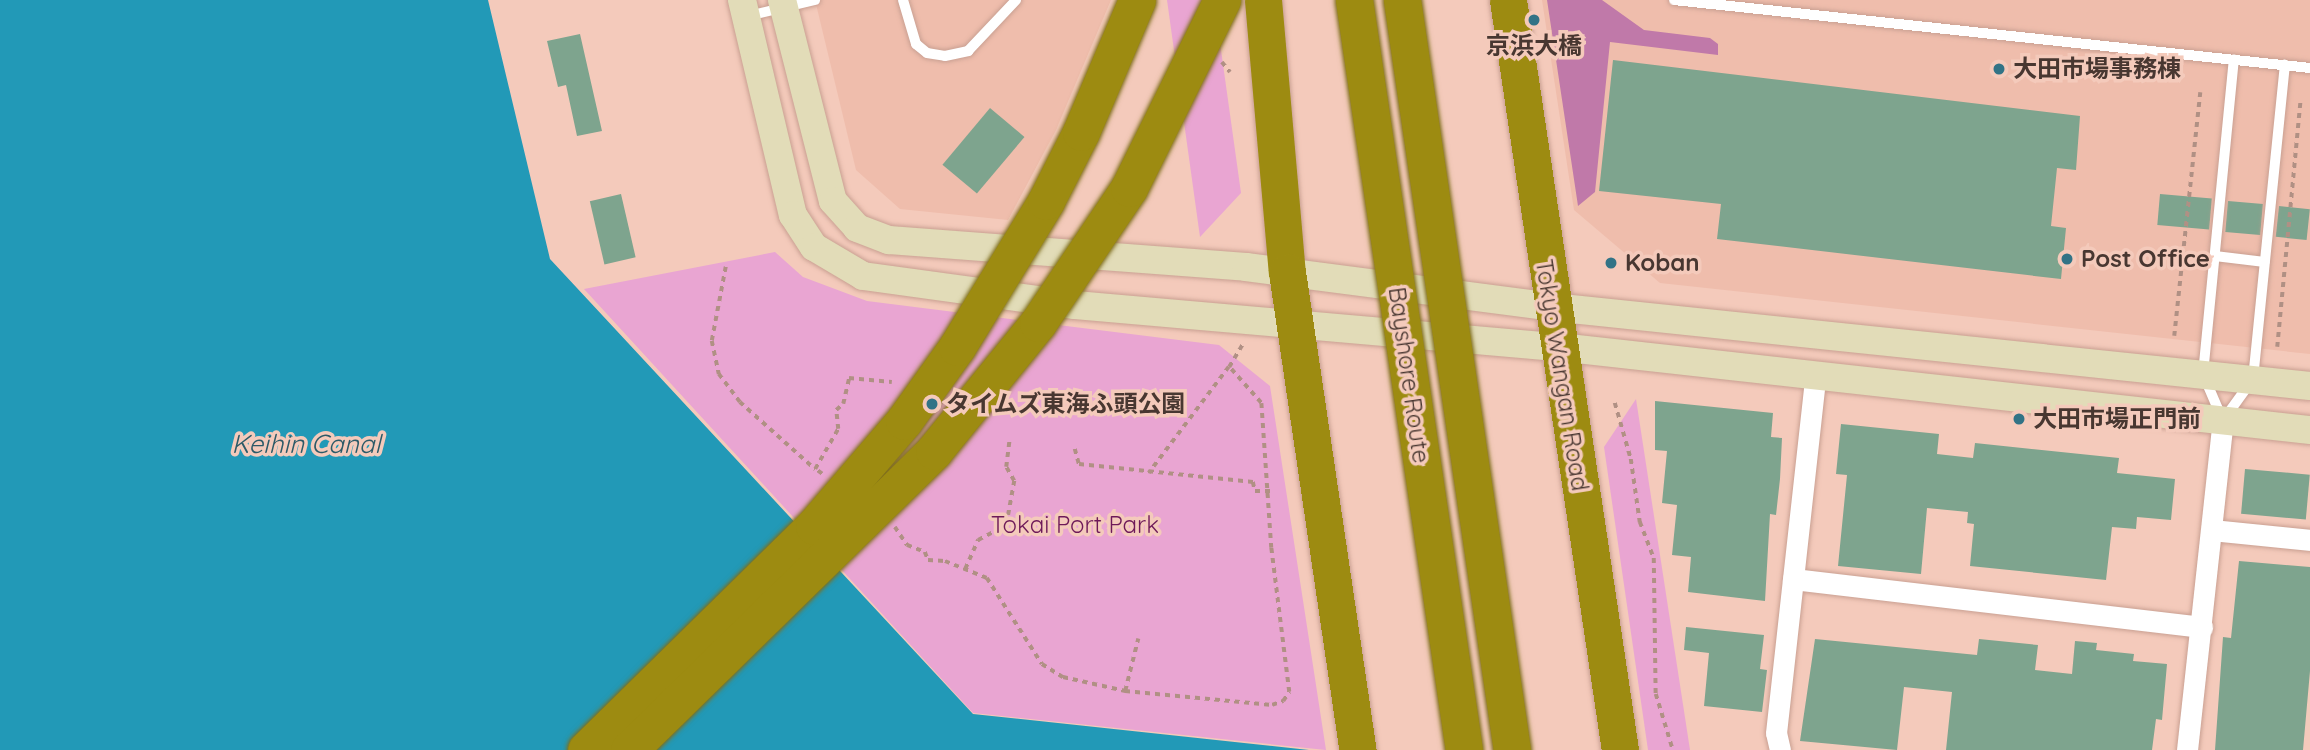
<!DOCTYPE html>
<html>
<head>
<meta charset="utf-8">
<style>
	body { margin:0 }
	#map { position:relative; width:2310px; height:750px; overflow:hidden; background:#f4cabb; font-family:Quicksand,"Noto Sans JP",sans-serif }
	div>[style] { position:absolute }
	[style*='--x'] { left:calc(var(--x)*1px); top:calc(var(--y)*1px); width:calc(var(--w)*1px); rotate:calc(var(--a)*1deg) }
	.built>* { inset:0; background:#efbdac }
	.green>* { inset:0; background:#e9a5d2 }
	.forest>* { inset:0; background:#c079a9 }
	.water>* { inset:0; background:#2299b7 }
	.building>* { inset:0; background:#7ea48e; transform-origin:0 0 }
	.path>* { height:3.5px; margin-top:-1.75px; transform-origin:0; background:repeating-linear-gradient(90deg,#b09084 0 5px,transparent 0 10px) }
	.roads { filter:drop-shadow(0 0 2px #c9a092) drop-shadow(0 0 2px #c9a092) }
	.lane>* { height:10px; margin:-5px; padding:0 5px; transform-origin:5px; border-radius:5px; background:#fff }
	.street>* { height:21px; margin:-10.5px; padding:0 10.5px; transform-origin:10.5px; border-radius:10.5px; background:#fff }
	.secondary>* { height:28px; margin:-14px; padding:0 14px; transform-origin:14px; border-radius:14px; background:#e2dcb8 }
	.highway>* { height:37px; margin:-18.5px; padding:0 18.5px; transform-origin:18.5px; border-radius:18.5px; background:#9d8b11 }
	.bridges { filter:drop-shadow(0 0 2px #7f6e1c) drop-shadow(0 0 2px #7f6e1c) }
	.highway-bridge>* { height:37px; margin:-18.5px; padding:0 18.5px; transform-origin:18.5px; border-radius:18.5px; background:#9d8b11 }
	.dots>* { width:19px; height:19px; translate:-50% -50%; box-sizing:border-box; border:4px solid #f4cabb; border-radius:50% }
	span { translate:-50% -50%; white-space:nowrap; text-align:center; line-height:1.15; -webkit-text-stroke:7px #f4cabb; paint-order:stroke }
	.poi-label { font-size:24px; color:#483731; font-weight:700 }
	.left { translate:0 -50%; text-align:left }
	.street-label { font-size:24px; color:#483731 }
	.park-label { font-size:24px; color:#6e1959 }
	.water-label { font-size:26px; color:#2c5a68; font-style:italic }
</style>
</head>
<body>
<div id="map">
	<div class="built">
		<div style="clip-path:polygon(815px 0,1111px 0,1056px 130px,1008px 220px,900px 209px,856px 170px)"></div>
		<div style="clip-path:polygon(1542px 0,2310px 0,2310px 354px,1660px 283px,1574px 210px)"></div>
	</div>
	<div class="green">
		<div style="clip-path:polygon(1167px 0,1214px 0,1241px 193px,1200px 237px)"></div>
		<div style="clip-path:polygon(775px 252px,803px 277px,867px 301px,1219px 345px,1270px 386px,1326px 750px,973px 713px,584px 289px)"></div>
		<div style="clip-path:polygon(1636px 399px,1690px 750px,1648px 750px,1604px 447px)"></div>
	</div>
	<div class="forest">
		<div style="clip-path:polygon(1547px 0,1602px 0,1644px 30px,1710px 38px,1718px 44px,1718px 55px,1610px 42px,1595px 192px,1578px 206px)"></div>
	</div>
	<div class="water">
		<div style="clip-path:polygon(0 0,488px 0,550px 259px,973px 714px,1309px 750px,0 750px)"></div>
	</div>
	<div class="building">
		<div style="clip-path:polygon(580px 34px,602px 131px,577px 136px,566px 85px,558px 87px,547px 41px)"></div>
		<div style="clip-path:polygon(1613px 60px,2080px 116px,2076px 170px,2057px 168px,2051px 226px,2066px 228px,2061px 279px,1717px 239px,1721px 204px,1599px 191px)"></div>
		<div style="left:990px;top:108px;width:45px;height:74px;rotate:40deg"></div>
		<div style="left:621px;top:194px;width:65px;height:32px;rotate:77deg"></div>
		<div style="left:2160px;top:194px;width:52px;height:31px;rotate:5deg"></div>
		<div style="left:2228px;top:201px;width:35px;height:31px;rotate:5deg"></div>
		<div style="left:2279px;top:206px;width:31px;height:31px;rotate:6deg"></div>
		<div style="clip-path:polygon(1655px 401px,1773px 413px,1771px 437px,1782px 438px,1780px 479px,1776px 515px,1770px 514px,1765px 601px,1688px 592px,1691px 557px,1672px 555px,1677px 505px,1662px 503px,1667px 451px,1655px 450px)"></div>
		<div style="clip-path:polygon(1841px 424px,1939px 434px,1937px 454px,1973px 458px,1975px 443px,2119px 458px,2117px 473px,2175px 479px,2171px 520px,2137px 517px,2136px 529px,2112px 527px,2106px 580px,1970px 566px,1974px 524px,1967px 523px,1968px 512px,1927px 508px,1921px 574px,1838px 566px,1847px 475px,1836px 474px)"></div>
		<div style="left:2245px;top:469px;width:65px;height:45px;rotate:5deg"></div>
		<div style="clip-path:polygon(2239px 561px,2310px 567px,2310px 671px,2303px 750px,2215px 750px,2223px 637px,2231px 638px)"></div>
		<div style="clip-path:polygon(1686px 627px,1764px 635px,1760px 669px,1767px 670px,1762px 712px,1704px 706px,1709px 653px,1684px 650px)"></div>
		<div style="clip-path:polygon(1815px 639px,1977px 655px,1979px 639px,2038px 645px,2035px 670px,2072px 674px,2075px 641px,2097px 643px,2096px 650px,2134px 654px,2133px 661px,2167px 664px,2162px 720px,2156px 719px,2152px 750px,1946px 750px,1952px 692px,1904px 687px,1897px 750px,1800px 741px)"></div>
	</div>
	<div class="path">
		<div style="--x:1222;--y:62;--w:13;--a:51"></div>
		<div style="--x:726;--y:267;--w:75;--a:100.7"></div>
		<div style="--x:712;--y:341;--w:34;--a:78"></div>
		<div style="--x:719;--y:374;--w:35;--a:53"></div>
		<div style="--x:740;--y:402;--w:101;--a:41.8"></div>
		<div style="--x:2174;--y:336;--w:245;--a:-83.9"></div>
		<div style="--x:2277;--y:347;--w:246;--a:-84.6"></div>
		<div style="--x:1229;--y:367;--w:26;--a:-59"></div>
		<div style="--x:1615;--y:403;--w:58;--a:74.1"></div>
		<div style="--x:1631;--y:459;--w:64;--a:81.9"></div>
		<div style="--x:1640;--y:522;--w:39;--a:69"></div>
		<div style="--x:1654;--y:558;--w:136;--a:89.2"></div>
		<div style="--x:1656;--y:694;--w:59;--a:73.1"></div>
		<div style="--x:1075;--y:449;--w:16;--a:75"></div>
		<div style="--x:1079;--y:464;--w:175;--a:5.9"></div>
		<div style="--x:1253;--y:482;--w:9;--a:77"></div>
		<div style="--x:1255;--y:491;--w:15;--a:0"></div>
		<div style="--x:822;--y:474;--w:9;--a:-144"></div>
		<div style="--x:815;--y:469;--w:46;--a:-60.1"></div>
		<div style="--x:838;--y:429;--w:19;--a:-96"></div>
		<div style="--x:836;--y:410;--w:9;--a:-41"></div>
		<div style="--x:843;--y:404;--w:27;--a:-77"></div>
		<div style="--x:849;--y:378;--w:43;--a:5.3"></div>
		<div style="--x:895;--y:527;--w:22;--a:56"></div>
		<div style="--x:907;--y:545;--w:19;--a:21"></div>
		<div style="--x:925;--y:552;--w:9;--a:69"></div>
		<div style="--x:928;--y:560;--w:17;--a:3"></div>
		<div style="--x:945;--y:561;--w:45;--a:22"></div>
		<div style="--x:987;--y:578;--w:102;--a:57.4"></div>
		<div style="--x:1042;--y:664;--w:25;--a:32"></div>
		<div style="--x:1063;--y:677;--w:64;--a:12.7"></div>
		<div style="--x:1125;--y:691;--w:54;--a:-76"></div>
		<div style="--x:965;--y:569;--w:32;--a:-66"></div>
		<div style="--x:978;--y:540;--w:32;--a:-28"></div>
		<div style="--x:1006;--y:525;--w:45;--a:-79.7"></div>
		<div style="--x:1014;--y:481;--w:16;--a:-120"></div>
		<div style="--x:1006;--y:467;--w:26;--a:-83"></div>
		<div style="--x:1125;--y:691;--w:148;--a:5.4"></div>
		<div style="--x:1272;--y:705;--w:12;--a:-20"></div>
		<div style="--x:1283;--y:701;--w:11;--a:-56"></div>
		<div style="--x:1289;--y:692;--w:145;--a:-97.1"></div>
		<div style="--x:1271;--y:548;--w:145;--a:-93.9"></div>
		<div style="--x:1261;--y:403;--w:48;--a:-131.6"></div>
		<div style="--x:1229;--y:367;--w:133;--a:127"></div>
	</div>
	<div class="roads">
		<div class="lane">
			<div style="--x:903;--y:0;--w:46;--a:73.5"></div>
			<div style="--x:916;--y:44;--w:14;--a:39"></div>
			<div style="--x:927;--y:53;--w:18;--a:9"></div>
			<div style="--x:945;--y:56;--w:24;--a:-12"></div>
			<div style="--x:968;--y:51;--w:70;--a:-46.7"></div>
			<div style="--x:1674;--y:0;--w:640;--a:6.1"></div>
			<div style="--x:748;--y:16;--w:69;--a:-13.4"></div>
			<div style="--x:2215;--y:256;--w:50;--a:6.8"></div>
			<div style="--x:2221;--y:416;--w:46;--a:-113.2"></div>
			<div style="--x:2203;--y:374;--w:316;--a:-84.4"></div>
			<div style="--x:2224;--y:419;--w:49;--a:-54.1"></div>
			<div style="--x:2253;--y:379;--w:316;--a:-84.2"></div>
		</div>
		<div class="street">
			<div style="--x:2212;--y:530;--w:99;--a:5.8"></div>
			<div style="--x:1793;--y:579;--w:412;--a:6.7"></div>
			<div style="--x:1780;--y:750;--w:17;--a:-103"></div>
			<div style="--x:1776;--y:733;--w:358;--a:-83.7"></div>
			<div style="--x:2187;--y:750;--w:331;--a:-83.8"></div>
		</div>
		<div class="secondary">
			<div style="--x:742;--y:0;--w:221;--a:76.7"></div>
			<div style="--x:793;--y:215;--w:38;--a:57"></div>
			<div style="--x:814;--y:247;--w:57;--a:30.6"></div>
			<div style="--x:863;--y:276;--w:214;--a:7.8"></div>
			<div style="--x:1075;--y:305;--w:486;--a:5"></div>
			<div style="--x:1559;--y:347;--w:756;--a:6.31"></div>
			<div style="--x:782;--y:0;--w:207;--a:75.8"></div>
			<div style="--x:833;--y:201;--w:36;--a:48"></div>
			<div style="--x:857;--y:228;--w:34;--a:21"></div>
			<div style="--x:889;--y:240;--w:358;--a:4.3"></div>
			<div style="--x:1246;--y:267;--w:309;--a:7.4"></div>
			<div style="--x:1552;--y:307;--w:762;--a:5.95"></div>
		</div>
		<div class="highway">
			<div style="--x:1263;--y:0;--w:273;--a:85"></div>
			<div style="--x:1287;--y:272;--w:483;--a:81.6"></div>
			<div style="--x:1508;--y:0;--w:758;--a:81.51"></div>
		</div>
	</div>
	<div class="bridges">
		<div class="highway-bridge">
			<div style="--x:1354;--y:0;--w:758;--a:81.66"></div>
			<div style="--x:1402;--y:0;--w:758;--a:81.66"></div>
			<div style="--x:586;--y:750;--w:320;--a:-44.5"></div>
			<div style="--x:814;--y:526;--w:138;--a:-49.4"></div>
			<div style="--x:904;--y:421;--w:91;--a:-54.4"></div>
			<div style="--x:957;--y:347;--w:171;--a:-58.6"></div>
			<div style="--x:1046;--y:201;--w:77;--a:-63.1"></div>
			<div style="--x:1081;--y:132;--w:143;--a:-67"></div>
			<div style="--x:629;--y:750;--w:427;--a:-44.4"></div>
			<div style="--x:934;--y:451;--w:165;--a:-50.9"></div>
			<div style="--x:1038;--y:323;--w:163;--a:-56"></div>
			<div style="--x:1129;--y:188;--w:210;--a:-63.7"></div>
		</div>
	</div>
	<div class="dots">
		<div style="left:1534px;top:20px;background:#327386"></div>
		<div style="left:1999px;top:69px;background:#327386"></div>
		<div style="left:2067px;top:259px;background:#327386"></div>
		<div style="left:1611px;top:263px;background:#327386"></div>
		<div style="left:932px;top:404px;background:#327386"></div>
		<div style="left:2019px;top:419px;background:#327386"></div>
	</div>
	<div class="poi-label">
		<span style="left:1534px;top:46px">京浜大橋</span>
		<span class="left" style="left:2013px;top:69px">大田市場事務棟</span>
		<span class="left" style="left:2081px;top:259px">Post Office</span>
		<span class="left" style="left:1625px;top:263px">Koban</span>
		<span class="left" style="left:946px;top:404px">タイムズ東海ふ頭公園</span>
		<span class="left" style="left:2033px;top:419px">大田市場正門前</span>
	</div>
	<div class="street-label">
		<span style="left:1409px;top:375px;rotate:82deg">Bayshore Route</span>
		<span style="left:1562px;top:375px;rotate:81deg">Tokyo Wangan Road</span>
	</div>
	<div class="park-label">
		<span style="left:1075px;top:525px">Tokai Port Park</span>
	</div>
	<div class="water-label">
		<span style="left:306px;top:444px">Keihin Canal</span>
	</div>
</div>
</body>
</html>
